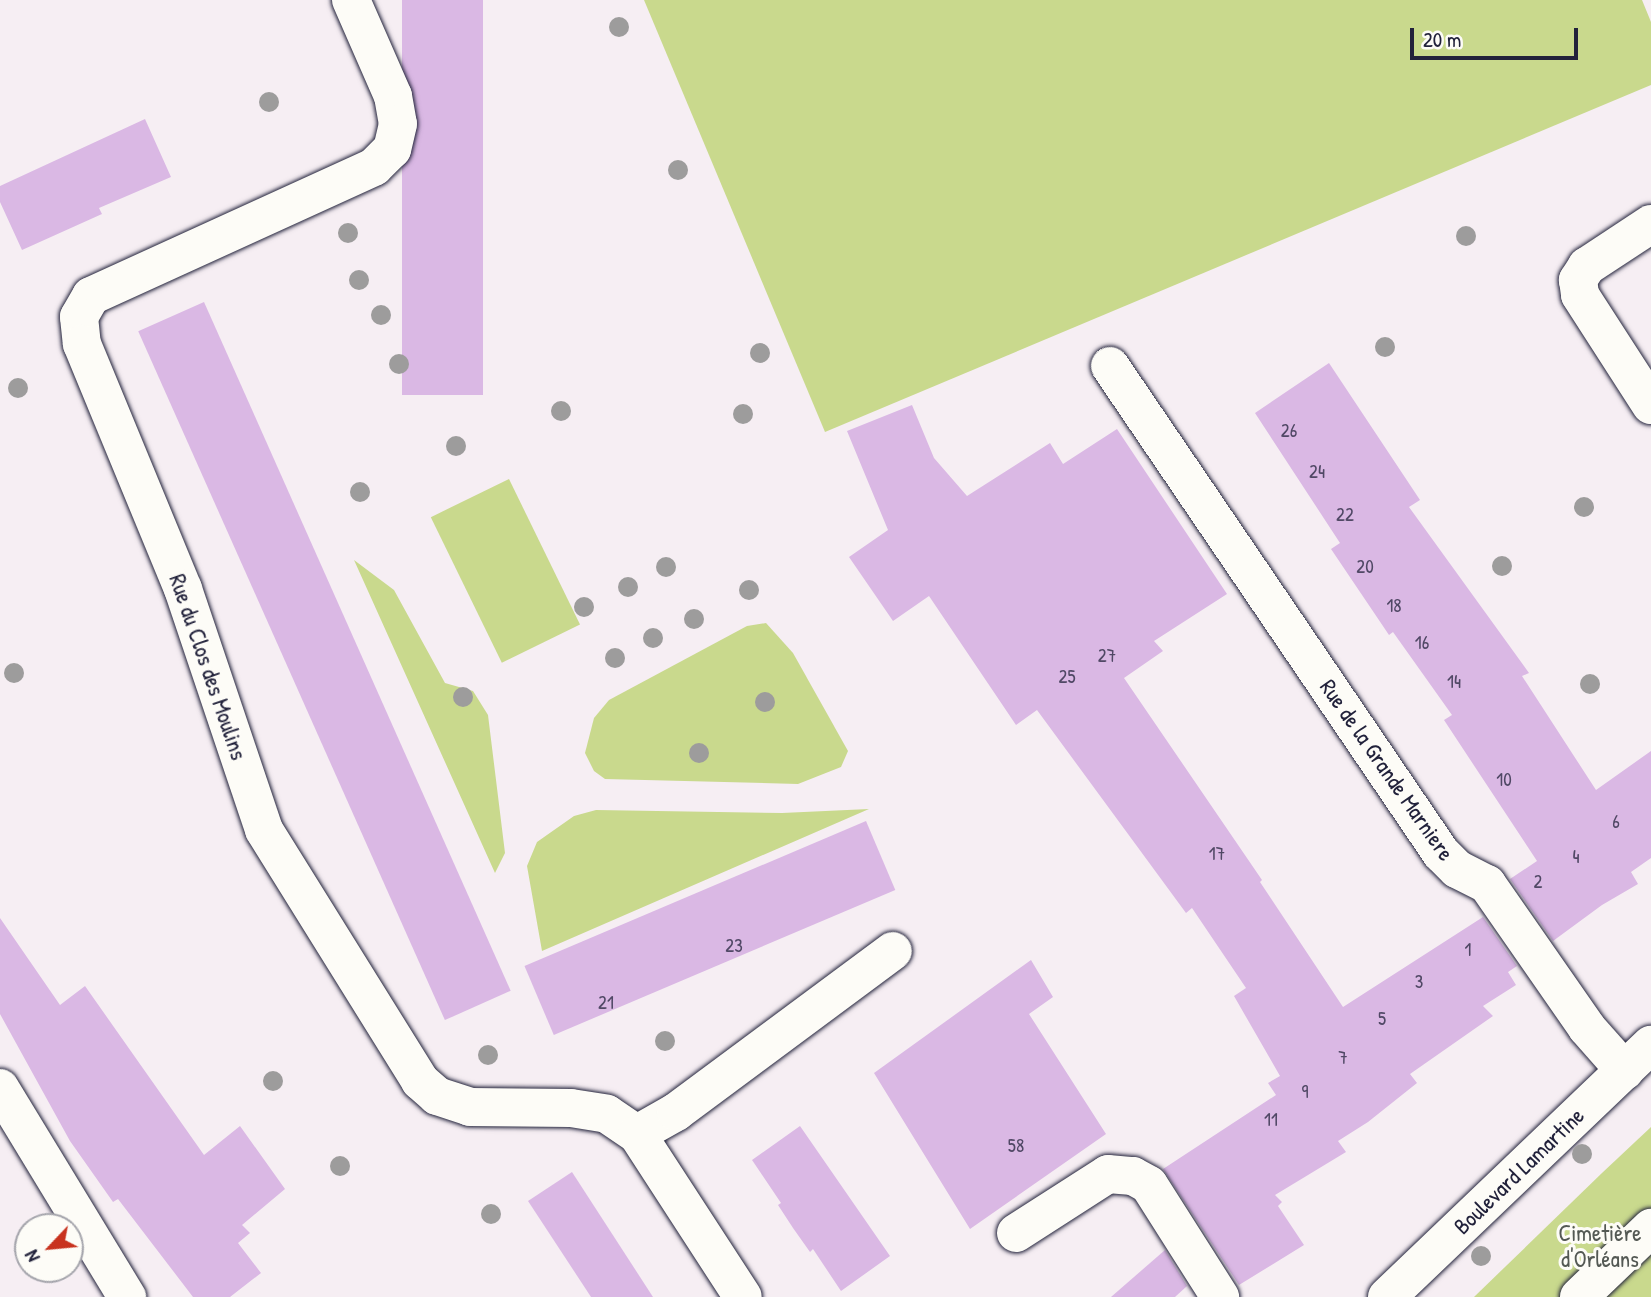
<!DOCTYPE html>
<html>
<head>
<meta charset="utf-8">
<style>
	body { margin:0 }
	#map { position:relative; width:1651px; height:1297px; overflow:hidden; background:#f6eef3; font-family:"Patrick Hand",sans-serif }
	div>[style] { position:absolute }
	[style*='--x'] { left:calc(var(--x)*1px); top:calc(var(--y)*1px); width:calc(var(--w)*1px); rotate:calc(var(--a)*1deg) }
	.green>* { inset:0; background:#c9d98d; transform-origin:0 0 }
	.building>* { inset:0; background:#dab8e4; transform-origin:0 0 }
	.roads { filter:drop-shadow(0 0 2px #22223b) drop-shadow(0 0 2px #22223b) }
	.minor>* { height:38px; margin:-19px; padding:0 19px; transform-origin:19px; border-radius:19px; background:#fdfcf7 }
	.trees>* { width:20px; height:20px; margin:-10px; border-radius:50%; background:#9d9c9c }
	span { translate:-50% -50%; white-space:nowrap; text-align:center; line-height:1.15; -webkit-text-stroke:6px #fdfcf7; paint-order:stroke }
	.number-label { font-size:19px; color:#504865 }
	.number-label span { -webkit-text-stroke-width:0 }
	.street-label { font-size:23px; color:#22223b }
	.park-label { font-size:23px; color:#545954 }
	.north { position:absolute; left:14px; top:1213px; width:70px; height:70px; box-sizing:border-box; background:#fdfcf7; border:2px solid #a5a5ac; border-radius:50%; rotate:244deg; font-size:19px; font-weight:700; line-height:28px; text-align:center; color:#22223b }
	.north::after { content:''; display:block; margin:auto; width:24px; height:32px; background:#c8321e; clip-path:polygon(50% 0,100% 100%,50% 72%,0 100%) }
	.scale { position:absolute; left:1410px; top:28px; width:168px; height:32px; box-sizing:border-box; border:4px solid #22223b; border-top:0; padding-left:9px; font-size:21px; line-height:24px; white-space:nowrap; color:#22223b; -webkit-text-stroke:5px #fdfcf7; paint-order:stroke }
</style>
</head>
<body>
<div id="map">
	<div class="green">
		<div style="clip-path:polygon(644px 0,1642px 0,1651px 22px,1651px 85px,825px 432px)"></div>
		<div style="left:509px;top:479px;width:162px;height:87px;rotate:64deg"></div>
		<div style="clip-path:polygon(354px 560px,394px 590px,445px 683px,473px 691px,488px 715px,505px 853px,495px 873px)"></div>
		<div style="clip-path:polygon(766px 623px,793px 653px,848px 751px,841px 767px,798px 784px,605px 779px,594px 771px,585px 753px,594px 718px,609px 700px,747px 626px)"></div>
		<div style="clip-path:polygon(869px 809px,542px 951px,527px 866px,537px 842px,574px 816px,596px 810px,782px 813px)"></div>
		<div style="clip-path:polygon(1651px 1127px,1651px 1297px,1474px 1297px,1602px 1173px)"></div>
	</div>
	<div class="building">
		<div style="left:402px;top:0;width:81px;height:395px"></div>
		<div style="clip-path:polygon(145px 119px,171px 177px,99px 208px,102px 214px,22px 250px,0 202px,0 186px)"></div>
		<div style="left:204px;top:302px;width:754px;height:72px;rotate:66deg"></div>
		<div style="clip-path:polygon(1329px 363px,1420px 500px,1409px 507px,1529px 673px,1522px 676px,1596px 790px,1651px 751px,1651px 858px,1631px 872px,1638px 884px,1602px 905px,1553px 941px,1510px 879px,1537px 861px,1444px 720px,1452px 715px,1393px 632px,1389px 635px,1331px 549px,1340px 543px,1255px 413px)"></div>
		<div style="clip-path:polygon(912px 405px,934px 458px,967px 496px,1050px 443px,1063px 464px,1117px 429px,1227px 594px,1154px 641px,1163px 651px,1124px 678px,1262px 880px,1260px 882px,1343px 1007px,1483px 917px,1517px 966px,1508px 972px,1516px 985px,1483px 1006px,1493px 1016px,1410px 1074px,1417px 1083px,1368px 1122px,1338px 1141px,1346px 1152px,1275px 1195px,1282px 1202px,1278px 1206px,1304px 1245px,1239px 1285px,1163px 1169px,1276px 1095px,1268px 1083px,1280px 1076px,1234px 996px,1246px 988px,1192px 908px,1186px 913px,1037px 710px,1016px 725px,929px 596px,893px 621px,849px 557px,888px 530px,847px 431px)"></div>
		<div style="left:866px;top:821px;width:75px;height:371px;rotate:67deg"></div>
		<div style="clip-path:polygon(0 918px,60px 1005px,85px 986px,204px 1155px,240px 1126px,285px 1189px,242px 1225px,250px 1233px,238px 1243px,261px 1273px,230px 1297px,193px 1297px,118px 1199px,113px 1202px,70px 1141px,0 1014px)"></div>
		<div style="clip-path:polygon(1031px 960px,1053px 997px,1029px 1014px,1106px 1134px,970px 1229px,874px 1073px)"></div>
		<div style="clip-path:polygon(800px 1126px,890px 1256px,841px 1291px,813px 1249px,810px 1252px,793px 1228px,778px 1205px,781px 1203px,752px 1160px)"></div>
		<div style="clip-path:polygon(572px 1172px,653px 1297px,591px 1297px,528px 1201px)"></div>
		<div style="clip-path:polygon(1165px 1250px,1187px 1286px,1175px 1297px,1111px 1297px)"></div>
	</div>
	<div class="roads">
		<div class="minor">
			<div style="--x:351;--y:0;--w:105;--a:66.4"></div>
			<div style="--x:393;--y:96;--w:28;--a:80"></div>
			<div style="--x:398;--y:124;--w:26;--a:103"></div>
			<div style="--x:392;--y:149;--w:25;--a:135"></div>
			<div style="--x:374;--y:167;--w:311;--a:155.5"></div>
			<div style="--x:91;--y:296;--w:24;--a:120"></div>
			<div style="--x:79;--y:317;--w:27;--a:84"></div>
			<div style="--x:82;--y:344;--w:265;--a:67.6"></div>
			<div style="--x:183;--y:589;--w:254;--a:71.4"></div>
			<div style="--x:264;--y:830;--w:296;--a:58.1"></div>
			<div style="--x:420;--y:1081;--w:23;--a:41"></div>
			<div style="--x:437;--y:1096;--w:35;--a:18"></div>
			<div style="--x:470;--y:1107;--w:101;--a:0.6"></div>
			<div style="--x:571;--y:1108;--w:36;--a:9"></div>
			<div style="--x:607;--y:1114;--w:36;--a:34"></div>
			<div style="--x:637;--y:1134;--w:194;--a:57"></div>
			<div style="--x:1651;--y:224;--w:77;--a:146.7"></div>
			<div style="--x:1587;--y:266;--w:17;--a:123"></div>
			<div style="--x:1578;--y:280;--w:15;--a:82"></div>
			<div style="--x:1580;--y:295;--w:131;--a:57.2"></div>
			<div style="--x:1110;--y:366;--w:589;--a:55.8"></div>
			<div style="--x:1441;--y:853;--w:23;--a:45"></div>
			<div style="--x:1457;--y:869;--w:34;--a:27"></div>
			<div style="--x:1487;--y:884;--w:175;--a:55.2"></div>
			<div style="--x:1587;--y:1028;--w:57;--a:48.5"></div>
			<div style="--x:0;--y:1088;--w:245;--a:58.7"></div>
			<div style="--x:637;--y:1134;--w:45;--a:-29.4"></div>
			<div style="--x:676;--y:1112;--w:270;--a:-36.6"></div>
			<div style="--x:1016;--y:1233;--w:109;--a:-32.7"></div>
			<div style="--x:1108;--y:1174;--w:25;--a:5"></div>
			<div style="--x:1133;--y:1176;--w:18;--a:29"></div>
			<div style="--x:1149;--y:1185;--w:133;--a:57.6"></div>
			<div style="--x:1387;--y:1297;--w:365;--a:-43.7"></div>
			<div style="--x:1579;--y:1297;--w:100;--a:-43.8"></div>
		</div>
	</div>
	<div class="trees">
		<div style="left:619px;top:27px"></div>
		<div style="left:269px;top:102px"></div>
		<div style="left:678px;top:170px"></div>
		<div style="left:348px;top:233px"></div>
		<div style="left:1466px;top:236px"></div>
		<div style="left:359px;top:280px"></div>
		<div style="left:381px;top:315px"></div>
		<div style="left:1385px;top:347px"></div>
		<div style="left:760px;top:353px"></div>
		<div style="left:399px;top:364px"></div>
		<div style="left:18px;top:388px"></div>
		<div style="left:561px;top:411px"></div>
		<div style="left:743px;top:414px"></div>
		<div style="left:456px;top:446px"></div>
		<div style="left:360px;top:492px"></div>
		<div style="left:1584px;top:507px"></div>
		<div style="left:1502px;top:566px"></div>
		<div style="left:666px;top:567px"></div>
		<div style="left:628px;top:587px"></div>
		<div style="left:749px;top:590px"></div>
		<div style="left:584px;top:607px"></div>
		<div style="left:694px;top:619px"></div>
		<div style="left:653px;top:638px"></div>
		<div style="left:615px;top:658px"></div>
		<div style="left:14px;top:673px"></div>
		<div style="left:1590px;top:684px"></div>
		<div style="left:463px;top:697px"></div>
		<div style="left:765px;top:702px"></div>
		<div style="left:699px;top:753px"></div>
		<div style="left:665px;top:1041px"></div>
		<div style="left:488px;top:1055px"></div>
		<div style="left:273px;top:1081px"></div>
		<div style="left:1582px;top:1154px"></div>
		<div style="left:340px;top:1166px"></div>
		<div style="left:491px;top:1214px"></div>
		<div style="left:1481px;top:1256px"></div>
	</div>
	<div class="number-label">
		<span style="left:1289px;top:431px">26</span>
		<span style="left:1317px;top:472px">24</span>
		<span style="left:1345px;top:515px">22</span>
		<span style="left:1365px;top:567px">20</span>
		<span style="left:1394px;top:606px">18</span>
		<span style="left:1422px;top:643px">16</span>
		<span style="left:1107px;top:656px">27</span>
		<span style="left:1067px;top:677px">25</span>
		<span style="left:1454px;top:682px">14</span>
		<span style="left:1504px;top:780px">10</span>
		<span style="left:1616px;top:822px">6</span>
		<span style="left:1217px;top:854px">17</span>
		<span style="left:1576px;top:857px">4</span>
		<span style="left:1538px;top:882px">2</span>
		<span style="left:734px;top:946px">23</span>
		<span style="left:1468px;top:950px">1</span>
		<span style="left:1419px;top:982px">3</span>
		<span style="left:606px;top:1003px">21</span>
		<span style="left:1382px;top:1019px">5</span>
		<span style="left:1343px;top:1058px">7</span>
		<span style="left:1305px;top:1092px">9</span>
		<span style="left:1271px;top:1120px">11</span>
		<span style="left:1016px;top:1146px">58</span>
	</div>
	<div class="street-label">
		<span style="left:208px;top:667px;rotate:71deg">Rue du Clos des Moulins</span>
		<span style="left:1387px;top:770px;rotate:55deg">Rue de la Grande Marniere</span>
		<span style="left:1519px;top:1171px;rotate:-44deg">Boulevard Lamartine</span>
	</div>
	<div class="park-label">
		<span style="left:1600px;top:1246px">Cimetière<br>d'Orléans</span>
	</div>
	<div class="north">N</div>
	<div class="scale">20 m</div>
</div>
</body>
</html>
